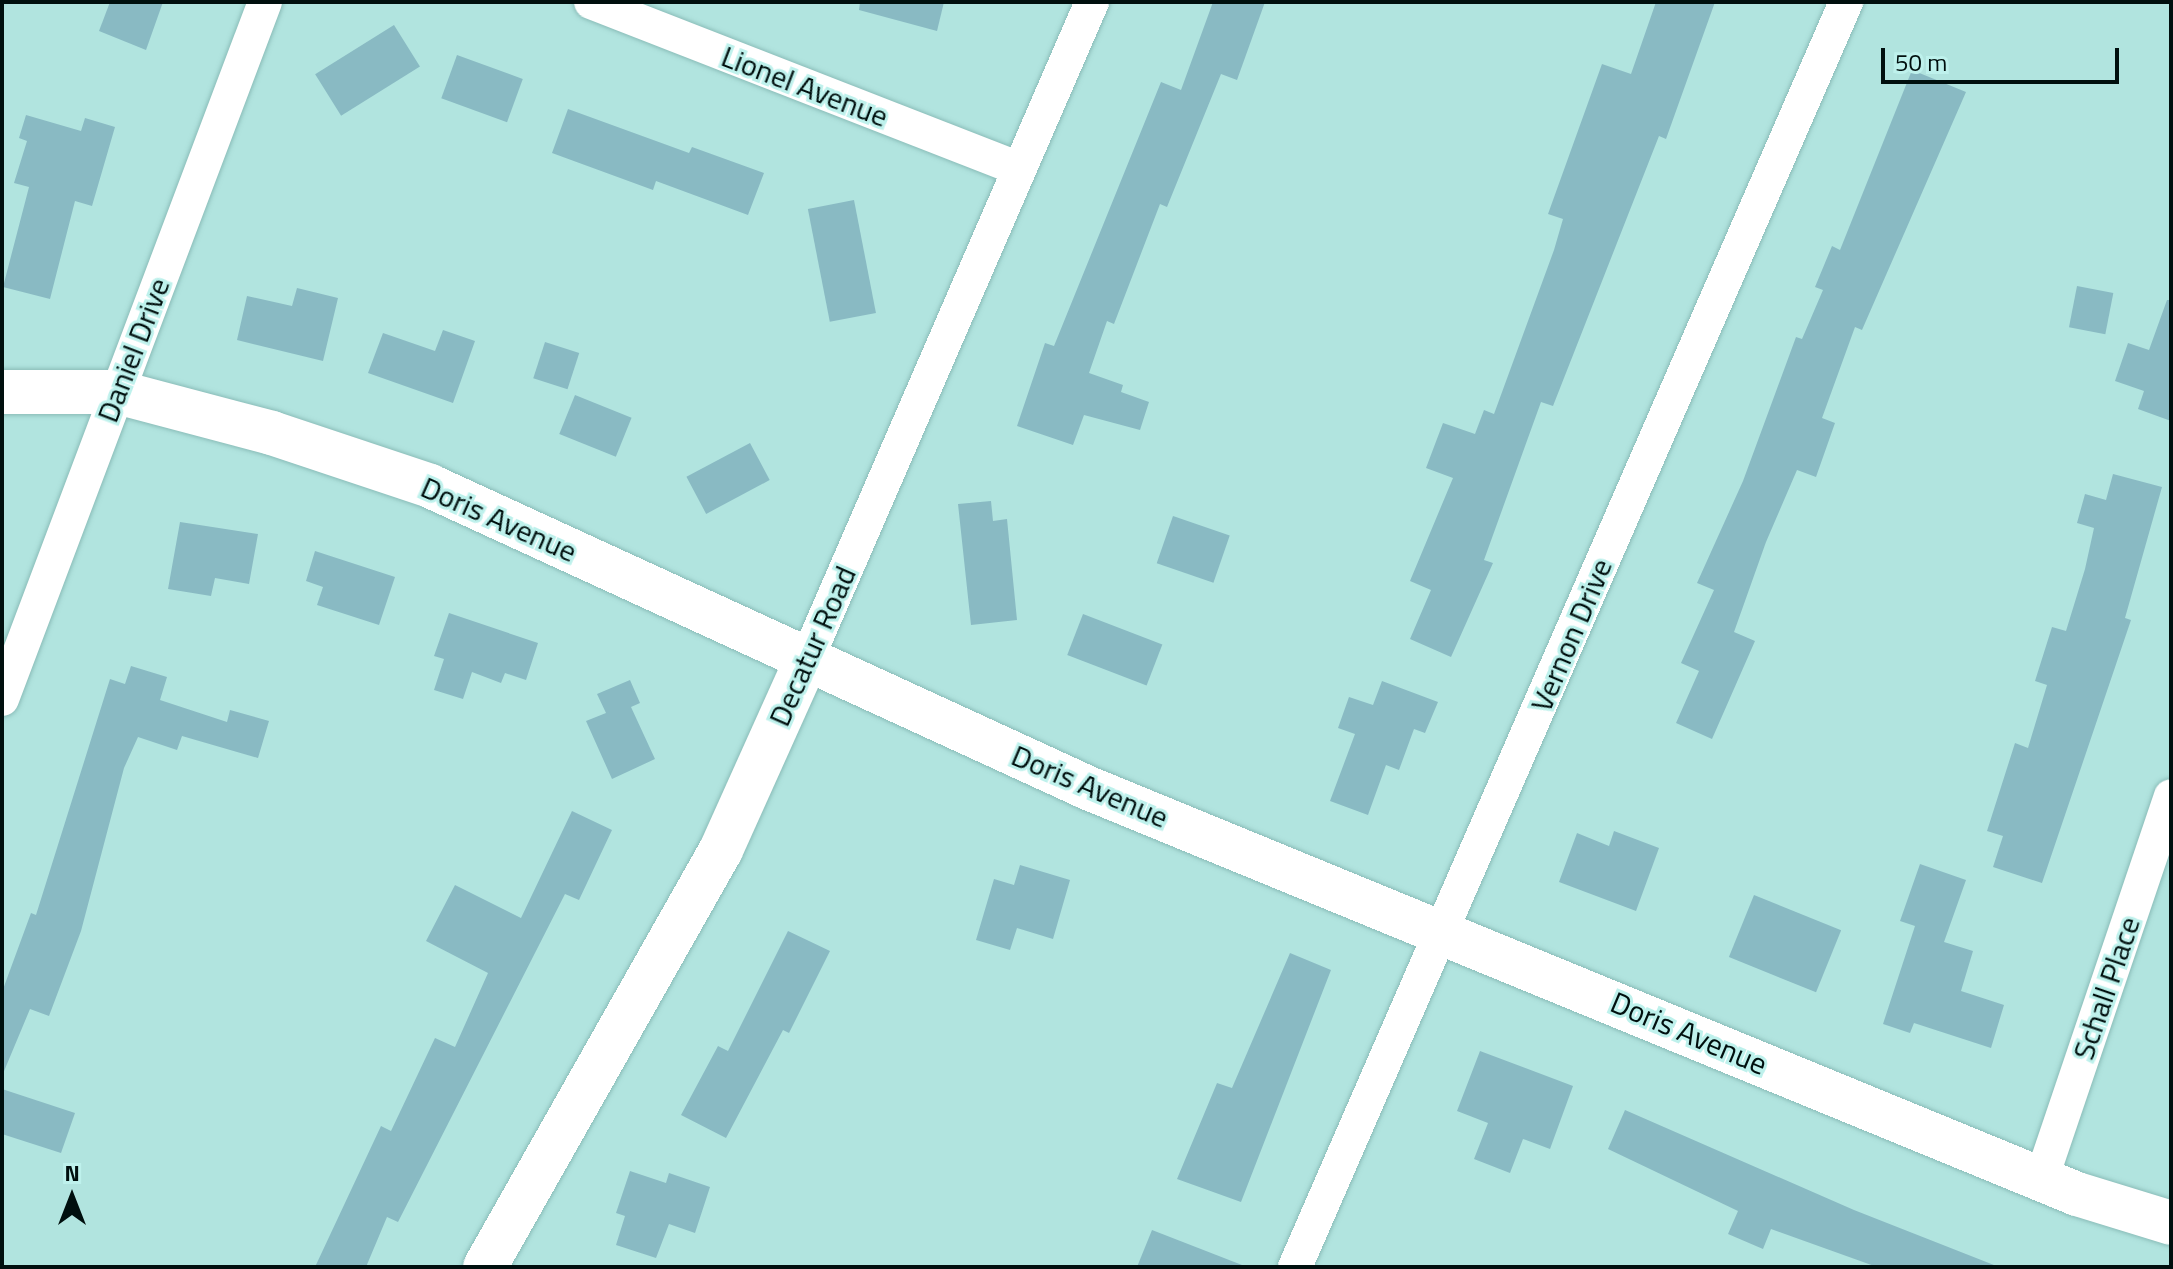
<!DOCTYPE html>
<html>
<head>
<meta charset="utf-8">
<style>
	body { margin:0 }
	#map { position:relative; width:2173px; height:1269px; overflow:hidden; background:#b1e4df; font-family:"Titillium Web",sans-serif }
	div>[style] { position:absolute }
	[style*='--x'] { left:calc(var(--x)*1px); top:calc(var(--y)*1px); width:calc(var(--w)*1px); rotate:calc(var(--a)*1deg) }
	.building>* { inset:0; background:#89bac3; transform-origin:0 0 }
	.roads { filter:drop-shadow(0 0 2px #8abcb8) drop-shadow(0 0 2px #8abcb8) }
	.street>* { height:34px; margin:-17px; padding:0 17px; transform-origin:17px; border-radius:17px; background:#fff }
	.secondary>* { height:44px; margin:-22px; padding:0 22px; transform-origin:22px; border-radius:22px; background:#fff }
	span { translate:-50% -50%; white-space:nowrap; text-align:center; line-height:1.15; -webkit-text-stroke:6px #bef1ec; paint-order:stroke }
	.street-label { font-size:30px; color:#000f0e }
	.frame { position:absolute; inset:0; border:4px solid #000f0e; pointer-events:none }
	.north { position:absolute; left:32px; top:1157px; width:80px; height:80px; -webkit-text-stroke:6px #bef1ec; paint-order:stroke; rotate:0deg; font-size:22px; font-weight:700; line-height:32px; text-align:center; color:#000f0e }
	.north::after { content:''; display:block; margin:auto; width:28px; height:36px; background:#000f0e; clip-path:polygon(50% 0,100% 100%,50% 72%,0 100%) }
	.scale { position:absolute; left:1881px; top:48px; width:238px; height:36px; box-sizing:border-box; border:4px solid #000f0e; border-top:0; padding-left:10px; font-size:24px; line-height:28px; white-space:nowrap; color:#000f0e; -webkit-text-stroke:6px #bef1ec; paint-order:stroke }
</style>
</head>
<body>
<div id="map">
	<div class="building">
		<div style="clip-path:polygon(110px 2px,163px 2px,146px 50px,99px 31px)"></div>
		<div style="clip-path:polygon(860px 2px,944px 2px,937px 31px,859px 10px)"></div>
		<div style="clip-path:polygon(1213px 2px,1265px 2px,1237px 80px,1221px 74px,1167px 207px,1160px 204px,1114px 324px,1107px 321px,1089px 373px,1123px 385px,1121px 392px,1149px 402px,1140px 430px,1084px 415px,1073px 445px,1017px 426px,1045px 343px,1054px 346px,1161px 82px,1181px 90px)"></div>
		<div style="clip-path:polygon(1656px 2px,1715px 2px,1666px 139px,1659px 136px,1553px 406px,1541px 402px,1484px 560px,1493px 563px,1451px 657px,1410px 639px,1431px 590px,1410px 581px,1453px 478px,1426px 468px,1443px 423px,1475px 434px,1484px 410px,1494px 414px,1554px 250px,1563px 219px,1548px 214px,1602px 64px,1631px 74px)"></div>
		<div style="left:394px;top:25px;width:49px;height:93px;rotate:58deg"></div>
		<div style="left:457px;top:55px;width:70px;height:46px;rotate:20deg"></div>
		<div style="clip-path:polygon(1912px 70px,1966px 92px,1862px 330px,1855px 327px,1822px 418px,1835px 423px,1816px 477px,1797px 470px,1766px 542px,1734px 632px,1755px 641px,1712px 739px,1676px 723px,1699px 671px,1681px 663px,1714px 590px,1697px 583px,1743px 481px,1796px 337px,1802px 339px,1823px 290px,1815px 287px,1832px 246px,1840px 250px)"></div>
		<div style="clip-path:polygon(568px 109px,689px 153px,692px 147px,764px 173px,748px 215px,656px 181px,653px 190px,552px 153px)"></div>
		<div style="clip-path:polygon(26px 115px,81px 131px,85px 118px,115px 127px,92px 206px,75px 201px,50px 299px,3px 287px,29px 187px,14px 183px,27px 141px,19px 138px)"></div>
		<div style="left:854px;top:200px;width:115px;height:47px;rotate:79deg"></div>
		<div style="left:2077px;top:286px;width:37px;height:42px;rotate:11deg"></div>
		<div style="clip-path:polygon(297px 288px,338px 298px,323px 361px,237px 340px,247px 296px,292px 306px)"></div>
		<div style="clip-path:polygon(2167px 300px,2171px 300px,2171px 421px,2138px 409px,2144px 391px,2115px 381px,2128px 343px,2149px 350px)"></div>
		<div style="clip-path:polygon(443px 330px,475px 341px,453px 403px,368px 373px,383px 333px,435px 351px)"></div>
		<div style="left:545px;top:342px;width:36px;height:38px;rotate:18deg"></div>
		<div style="left:575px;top:395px;width:61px;height:42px;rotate:22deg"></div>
		<div style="left:750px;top:443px;width:42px;height:72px;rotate:62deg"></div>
		<div style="clip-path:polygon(2113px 474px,2162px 487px,2125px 618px,2131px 620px,2042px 883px,1993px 867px,2003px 836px,1987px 831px,2015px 743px,2028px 748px,2047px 685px,2035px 681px,2052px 627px,2066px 631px,2085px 569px,2094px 528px,2077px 523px,2085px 494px,2106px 500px)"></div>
		<div style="clip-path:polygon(991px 501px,993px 521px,1007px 519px,1017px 620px,971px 625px,958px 504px)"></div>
		<div style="left:1173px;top:516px;width:60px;height:50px;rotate:19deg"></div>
		<div style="clip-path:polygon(180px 522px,258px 534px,249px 584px,215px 578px,211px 596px,168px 589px)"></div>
		<div style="clip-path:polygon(315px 551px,395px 577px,379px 625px,317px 605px,323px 587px,306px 581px)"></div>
		<div style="clip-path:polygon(449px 613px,538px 643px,526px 680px,505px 673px,501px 683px,472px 672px,463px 699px,434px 690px,444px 659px,434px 656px)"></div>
		<div style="left:1083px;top:614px;width:85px;height:44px;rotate:21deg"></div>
		<div style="clip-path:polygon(131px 666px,167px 677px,160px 700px,227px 722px,230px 710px,269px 721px,258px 758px,182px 736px,177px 750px,138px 737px,124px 768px,81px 931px,49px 1016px,30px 1009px,2px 1076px,2px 992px,31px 913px,36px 915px,110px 679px,125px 684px)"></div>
		<div style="clip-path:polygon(630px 680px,640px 703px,631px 707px,655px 759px,612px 779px,586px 721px,606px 713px,597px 694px)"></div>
		<div style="clip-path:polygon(1382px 681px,1438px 702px,1425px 733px,1414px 729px,1399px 770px,1386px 765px,1368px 815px,1330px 801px,1355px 734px,1338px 728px,1349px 697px,1373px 705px)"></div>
		<div style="clip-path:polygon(572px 811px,612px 830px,579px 900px,565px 894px,398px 1222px,387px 1217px,366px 1267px,315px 1267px,381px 1126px,391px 1131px,435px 1038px,455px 1047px,488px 973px,426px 941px,455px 885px,521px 918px)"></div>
		<div style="clip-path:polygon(1614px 831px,1659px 848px,1636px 911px,1559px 882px,1577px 833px,1609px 846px)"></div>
		<div style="clip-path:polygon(1920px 864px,1966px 880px,1944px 942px,1973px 951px,1961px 991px,2004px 1005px,1991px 1048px,1914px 1023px,1910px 1033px,1883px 1024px,1915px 926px,1900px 921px)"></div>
		<div style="clip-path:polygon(1020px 865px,1070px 880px,1053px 939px,1017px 928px,1010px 950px,976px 940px,994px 879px,1014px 885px)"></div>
		<div style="left:1754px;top:895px;width:94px;height:67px;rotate:22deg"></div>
		<div style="clip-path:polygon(788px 931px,830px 951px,789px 1033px,783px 1030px,726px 1138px,681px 1115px,718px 1046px,728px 1051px)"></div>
		<div style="clip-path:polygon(1290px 953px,1331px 970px,1241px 1202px,1177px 1179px,1217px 1083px,1232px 1088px)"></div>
		<div style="clip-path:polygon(1480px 1051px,1573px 1086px,1550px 1149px,1523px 1139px,1510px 1173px,1474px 1159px,1488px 1123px,1457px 1111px)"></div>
		<div style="clip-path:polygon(2px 1089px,75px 1113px,61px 1153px,2px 1134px)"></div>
		<div style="clip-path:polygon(1625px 1110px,1854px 1210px,1999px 1267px,1877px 1267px,1771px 1229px,1763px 1249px,1728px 1234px,1738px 1211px,1608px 1149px)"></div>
		<div style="clip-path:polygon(630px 1171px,666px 1183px,669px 1173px,710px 1187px,695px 1233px,669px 1224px,656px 1258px,616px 1245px,625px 1216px,616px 1213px)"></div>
		<div style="clip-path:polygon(1152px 1230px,1242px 1265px,1242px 1267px,1137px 1267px)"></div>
	</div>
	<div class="roads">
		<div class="street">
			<div style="--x:591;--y:2;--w:459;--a:21.3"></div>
			<div style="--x:807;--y:659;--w:716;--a:-66.55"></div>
			<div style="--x:2;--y:699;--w:745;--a:-69.33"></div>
			<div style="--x:2041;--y:1180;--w:405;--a:-71.3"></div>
			<div style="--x:1295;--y:1267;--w:1380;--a:-66.46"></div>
		</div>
		<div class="secondary">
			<div style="--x:2;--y:392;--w:115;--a:0"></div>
			<div style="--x:117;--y:392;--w:160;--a:14.8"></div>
			<div style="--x:272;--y:433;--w:167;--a:18.5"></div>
			<div style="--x:430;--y:486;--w:724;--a:24.65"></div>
			<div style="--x:1088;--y:788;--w:1069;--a:22.32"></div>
			<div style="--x:2077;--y:1194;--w:98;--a:17.1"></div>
			<div style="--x:485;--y:1267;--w:479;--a:-60.5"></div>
			<div style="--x:721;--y:850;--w:209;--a:-65.8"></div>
		</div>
	</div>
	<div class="street-label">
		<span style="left:805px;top:86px;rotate:21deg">Lionel Avenue</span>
		<span style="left:133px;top:350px;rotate:-69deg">Daniel Drive</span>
		<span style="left:499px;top:519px;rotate:24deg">Doris Avenue</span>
		<span style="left:1571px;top:635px;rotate:-67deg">Vernon Drive</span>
		<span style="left:812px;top:646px;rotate:-66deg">Decatur Road</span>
		<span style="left:1090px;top:786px;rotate:23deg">Doris Avenue</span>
		<span style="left:2106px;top:988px;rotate:-71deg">Schall Place</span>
		<span style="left:1689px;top:1033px;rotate:23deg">Doris Avenue</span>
	</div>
	<div class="frame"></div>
	<div class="north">N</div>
	<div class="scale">50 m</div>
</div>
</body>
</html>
